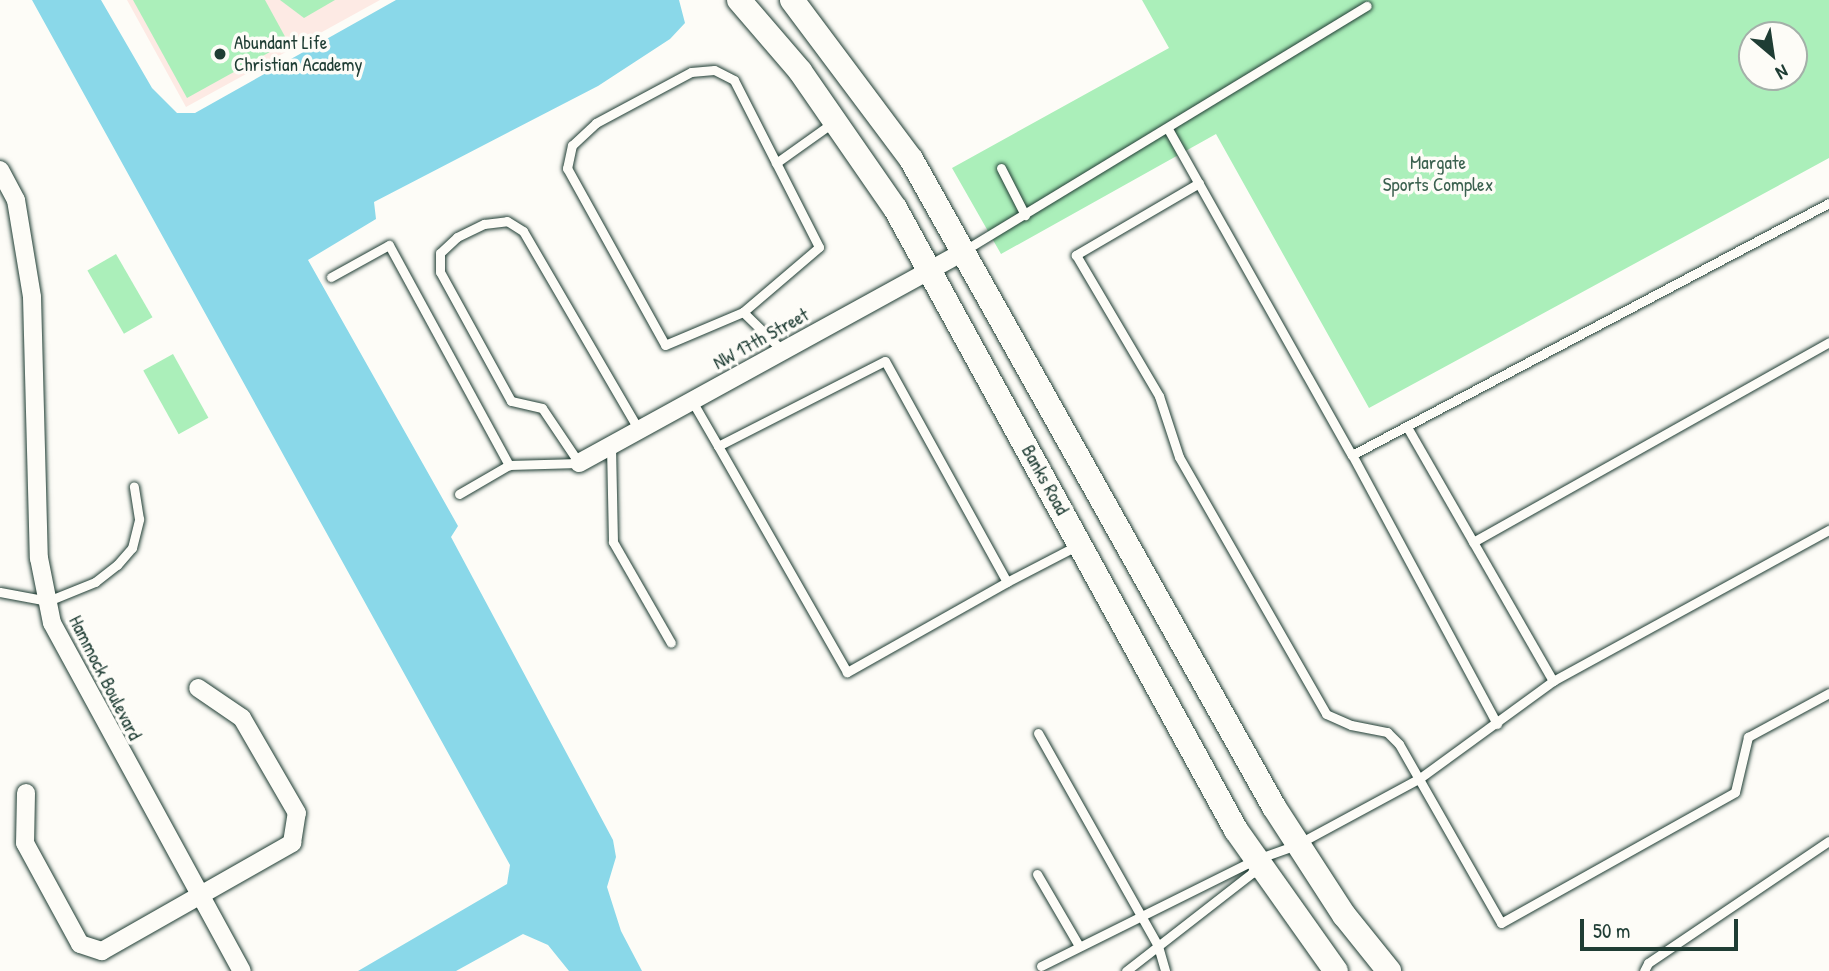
<!DOCTYPE html>
<html>
<head>
<meta charset="utf-8">
<style>
	body { margin:0 }
	#map { position:relative; width:1829px; height:971px; overflow:hidden; background:#fdfcf7; font-family:"Patrick Hand",sans-serif }
	div>[style] { position:absolute }
	[style*='--x'] { left:calc(var(--x)*1px); top:calc(var(--y)*1px); width:calc(var(--w)*1px); rotate:calc(var(--a)*1deg) }
	.built>* { inset:0; background:#fdeae4 }
	.green>* { inset:0; background:#abefba; transform-origin:0 0 }
	.water>* { inset:0; background:#8ad8e9 }
	.roads { filter:drop-shadow(0 0 2px #1f3d34) drop-shadow(0 0 2px #1f3d34) }
	.lane>* { height:9px; margin:-4.5px; padding:0 4.5px; transform-origin:4.5px; border-radius:4.5px; background:#fdfcf7 }
	.street>* { height:18px; margin:-9px; padding:0 9px; transform-origin:9px; border-radius:9px; background:#fdfcf7 }
	.secondary>* { height:24px; margin:-12px; padding:0 12px; transform-origin:12px; border-radius:12px; background:#fdfcf7 }
	.dots>* { width:19px; height:19px; translate:-50% -50%; box-sizing:border-box; border:4px solid #fdfcf7; border-radius:50% }
	span { translate:-50% -50%; white-space:nowrap; text-align:center; line-height:1.15; -webkit-text-stroke:7px #fdfcf7; paint-order:stroke }
	.poi-label { font-size:19px; color:#1f3d34 }
	.left { translate:0 -50%; text-align:left }
	.park-label { font-size:19px; color:#3b614f }
	.street-label { font-size:19px; color:#1f3d34 }
	.north { position:absolute; left:1738px; top:21px; width:70px; height:70px; box-sizing:border-box; background:#fdfcf7; border:2px solid #a4b0a9; border-radius:50%; rotate:151deg; font-size:19px; font-weight:700; line-height:28px; text-align:center; color:#1f3d34 }
	.north::after { content:''; display:block; margin:auto; width:24px; height:32px; background:#1f3d34; clip-path:polygon(50% 0,100% 100%,50% 72%,0 100%) }
	.scale { position:absolute; left:1580px; top:919px; width:158px; height:32px; box-sizing:border-box; border:4px solid #1f3d34; border-top:0; padding-left:9px; font-size:21px; line-height:24px; white-space:nowrap; color:#1f3d34; -webkit-text-stroke:5px #fdfcf7; paint-order:stroke }
</style>
</head>
<body>
<div id="map">
	<div class="built">
		<div style="clip-path:polygon(127px 0,380px 0,186px 107px)"></div>
	</div>
	<div class="green">
		<div style="clip-path:polygon(133px 0,265px 0,288px 42px,187px 98px)"></div>
		<div style="clip-path:polygon(280px 0,335px 0,304px 18px)"></div>
		<div style="clip-path:polygon(evenodd,1142px 0,1829px 0,1829px 158px,1369px 408px,1216px 134px,1001px 254px,952px 168px,1169px 48px,1142px 0,1752px 35px,1794px 35px,1794px 77px,1752px 77px,1752px 35px)"></div>
		<div style="left:116px;top:254px;width:73px;height:33px;rotate:60deg"></div>
		<div style="left:173px;top:354px;width:73px;height:34px;rotate:61deg"></div>
	</div>
	<div class="water">
		<div style="clip-path:polygon(32px 0,101px 0,152px 88px,177px 113px,195px 113px,396px 0,679px 0,685px 23px,670px 39px,598px 86px,374px 202px,376px 219px,308px 260px,458px 526px,451px 537px,613px 840px,616px 857px,607px 887px,621px 931px,642px 971px,569px 971px,548px 945px,523px 934px,456px 971px,358px 971px,507px 884px,510px 865px)"></div>
	</div>
	<div class="roads">
		<div class="lane">
			<div style="--x:1168;--y:129;--w:374;--a:60.6"></div>
			<div style="--x:776;--y:163;--w:72;--a:-35.4"></div>
			<div style="--x:1001;--y:168;--w:53;--a:62.9"></div>
			<div style="--x:1199;--y:183;--w:143;--a:149.7"></div>
			<div style="--x:1076;--y:255;--w:164;--a:59.5"></div>
			<div style="--x:1159;--y:396;--w:64;--a:71.8"></div>
			<div style="--x:1179;--y:457;--w:296;--a:60.2"></div>
			<div style="--x:1326;--y:714;--w:27;--a:24"></div>
			<div style="--x:1351;--y:725;--w:37;--a:11"></div>
			<div style="--x:1387;--y:732;--w:17;--a:45"></div>
			<div style="--x:1399;--y:744;--w:206;--a:60.3"></div>
			<div style="--x:1501;--y:923;--w:268;--a:-29.2"></div>
			<div style="--x:1735;--y:792;--w:57;--a:-76.7"></div>
			<div style="--x:1748;--y:737;--w:92;--a:-28.5"></div>
			<div style="--x:965;--y:250;--w:470;--a:-31.3"></div>
			<div style="--x:331;--y:277;--w:66;--a:-28.9"></div>
			<div style="--x:389;--y:245;--w:251;--a:61.4"></div>
			<div style="--x:509;--y:465;--w:70;--a:-1.6"></div>
			<div style="--x:743;--y:312;--w:100;--a:-40.5"></div>
			<div style="--x:819;--y:247;--w:187;--a:-117"></div>
			<div style="--x:734;--y:80;--w:22;--a:-153"></div>
			<div style="--x:714;--y:70;--w:23;--a:175"></div>
			<div style="--x:691;--y:72;--w:108;--a:151.8"></div>
			<div style="--x:596;--y:123;--w:33;--a:137"></div>
			<div style="--x:572;--y:145;--w:24;--a:102"></div>
			<div style="--x:567;--y:168;--w:202;--a:61"></div>
			<div style="--x:665;--y:345;--w:85;--a:-22.9"></div>
			<div style="--x:743;--y:312;--w:56;--a:44.3"></div>
			<div style="--x:692;--y:401;--w:52;--a:60"></div>
			<div style="--x:1407;--y:427;--w:293;--a:60.1"></div>
			<div style="--x:611;--y:446;--w:96;--a:88.8"></div>
			<div style="--x:613;--y:542;--w:116;--a:60.1"></div>
			<div style="--x:579;--y:463;--w:66;--a:-123.9"></div>
			<div style="--x:542;--y:408;--w:32;--a:-167"></div>
			<div style="--x:511;--y:401;--w:147;--a:-118.8"></div>
			<div style="--x:440;--y:272;--w:19;--a:-90"></div>
			<div style="--x:440;--y:253;--w:23;--a:-43"></div>
			<div style="--x:457;--y:237;--w:30;--a:-26"></div>
			<div style="--x:484;--y:224;--w:23;--a:-7"></div>
			<div style="--x:507;--y:221;--w:19;--a:32"></div>
			<div style="--x:523;--y:231;--w:230;--a:59.8"></div>
			<div style="--x:459;--y:494;--w:58;--a:-30.1"></div>
			<div style="--x:1473;--y:542;--w:408;--a:-29.3"></div>
			<div style="--x:1007;--y:582;--w:184;--a:150.6"></div>
			<div style="--x:847;--y:672;--w:260;--a:-119.7"></div>
			<div style="--x:718;--y:446;--w:187;--a:-27"></div>
			<div style="--x:885;--y:361;--w:252;--a:61.1"></div>
			<div style="--x:1007;--y:582;--w:80;--a:-27.5"></div>
			<div style="--x:0;--y:592;--w:49;--a:10.6"></div>
			<div style="--x:48;--y:601;--w:51;--a:-22"></div>
			<div style="--x:95;--y:582;--w:28;--a:-38"></div>
			<div style="--x:117;--y:565;--w:23;--a:-49"></div>
			<div style="--x:132;--y:548;--w:30;--a:-76"></div>
			<div style="--x:139;--y:519;--w:33;--a:-99"></div>
			<div style="--x:1497;--y:724;--w:306;--a:-118.3"></div>
			<div style="--x:1352;--y:455;--w:539;--a:-27.85"></div>
			<div style="--x:1038;--y:733;--w:244;--a:60.6"></div>
			<div style="--x:1158;--y:946;--w:26;--a:74"></div>
			<div style="--x:1037;--y:874;--w:83;--a:59.7"></div>
			<div style="--x:1041;--y:966;--w:241;--a:-26.4"></div>
			<div style="--x:1257;--y:859;--w:41;--a:-19.7"></div>
			<div style="--x:1296;--y:845;--w:141;--a:-28.4"></div>
			<div style="--x:1420;--y:778;--w:165;--a:-36.1"></div>
			<div style="--x:1553;--y:681;--w:315;--a:-28.7"></div>
			<div style="--x:1126;--y:971;--w:160;--a:-37.9"></div>
			<div style="--x:1252;--y:873;--w:9;--a:-72"></div>
			<div style="--x:1644;--y:971;--w:9;--a:-63"></div>
			<div style="--x:1648;--y:963;--w:218;--a:-34"></div>
		</div>
		<div class="street">
			<div style="--x:0;--y:170;--w:34;--a:62"></div>
			<div style="--x:16;--y:200;--w:98;--a:80.6"></div>
			<div style="--x:32;--y:297;--w:261;--a:88.5"></div>
			<div style="--x:39;--y:558;--w:66;--a:78.7"></div>
			<div style="--x:52;--y:623;--w:396;--a:61.4"></div>
			<div style="--x:579;--y:463;--w:440;--a:-28.8"></div>
			<div style="--x:26;--y:793;--w:50;--a:91.1"></div>
			<div style="--x:25;--y:843;--w:115;--a:61.4"></div>
			<div style="--x:80;--y:944;--w:23;--a:18"></div>
			<div style="--x:102;--y:951;--w:219;--a:-29.6"></div>
			<div style="--x:292;--y:843;--w:30;--a:-81"></div>
			<div style="--x:297;--y:813;--w:110;--a:-120.1"></div>
			<div style="--x:242;--y:718;--w:53;--a:-145.7"></div>
		</div>
		<div class="secondary">
			<div style="--x:739;--y:0;--w:94;--a:49.3"></div>
			<div style="--x:800;--y:71;--w:167;--a:55.3"></div>
			<div style="--x:895;--y:208;--w:709;--a:61.27"></div>
			<div style="--x:1236;--y:830;--w:173;--a:54.7"></div>
			<div style="--x:792;--y:0;--w:199;--a:53.2"></div>
			<div style="--x:911;--y:159;--w:743;--a:60.74"></div>
			<div style="--x:1274;--y:807;--w:129;--a:57.1"></div>
			<div style="--x:1344;--y:915;--w:72;--a:51.2"></div>
		</div>
	</div>
	<div class="dots">
		<div style="left:220px;top:54px;background:#1f3d34"></div>
	</div>
	<div class="poi-label">
		<span class="left" style="left:234px;top:54px">Abundant Life<br>Christian Academy</span>
	</div>
	<div class="park-label">
		<span style="left:1438px;top:174px">Margate<br>Sports Complex</span>
	</div>
	<div class="street-label">
		<span style="left:761px;top:339px;rotate:-29deg">NW 17th Street</span>
		<span style="left:1045px;top:480px;rotate:61deg">Banks Road</span>
		<span style="left:105px;top:678px;rotate:63deg">Hammock Boulevard</span>
	</div>
	<div class="north">N</div>
	<div class="scale">50 m</div>
</div>
</body>
</html>
